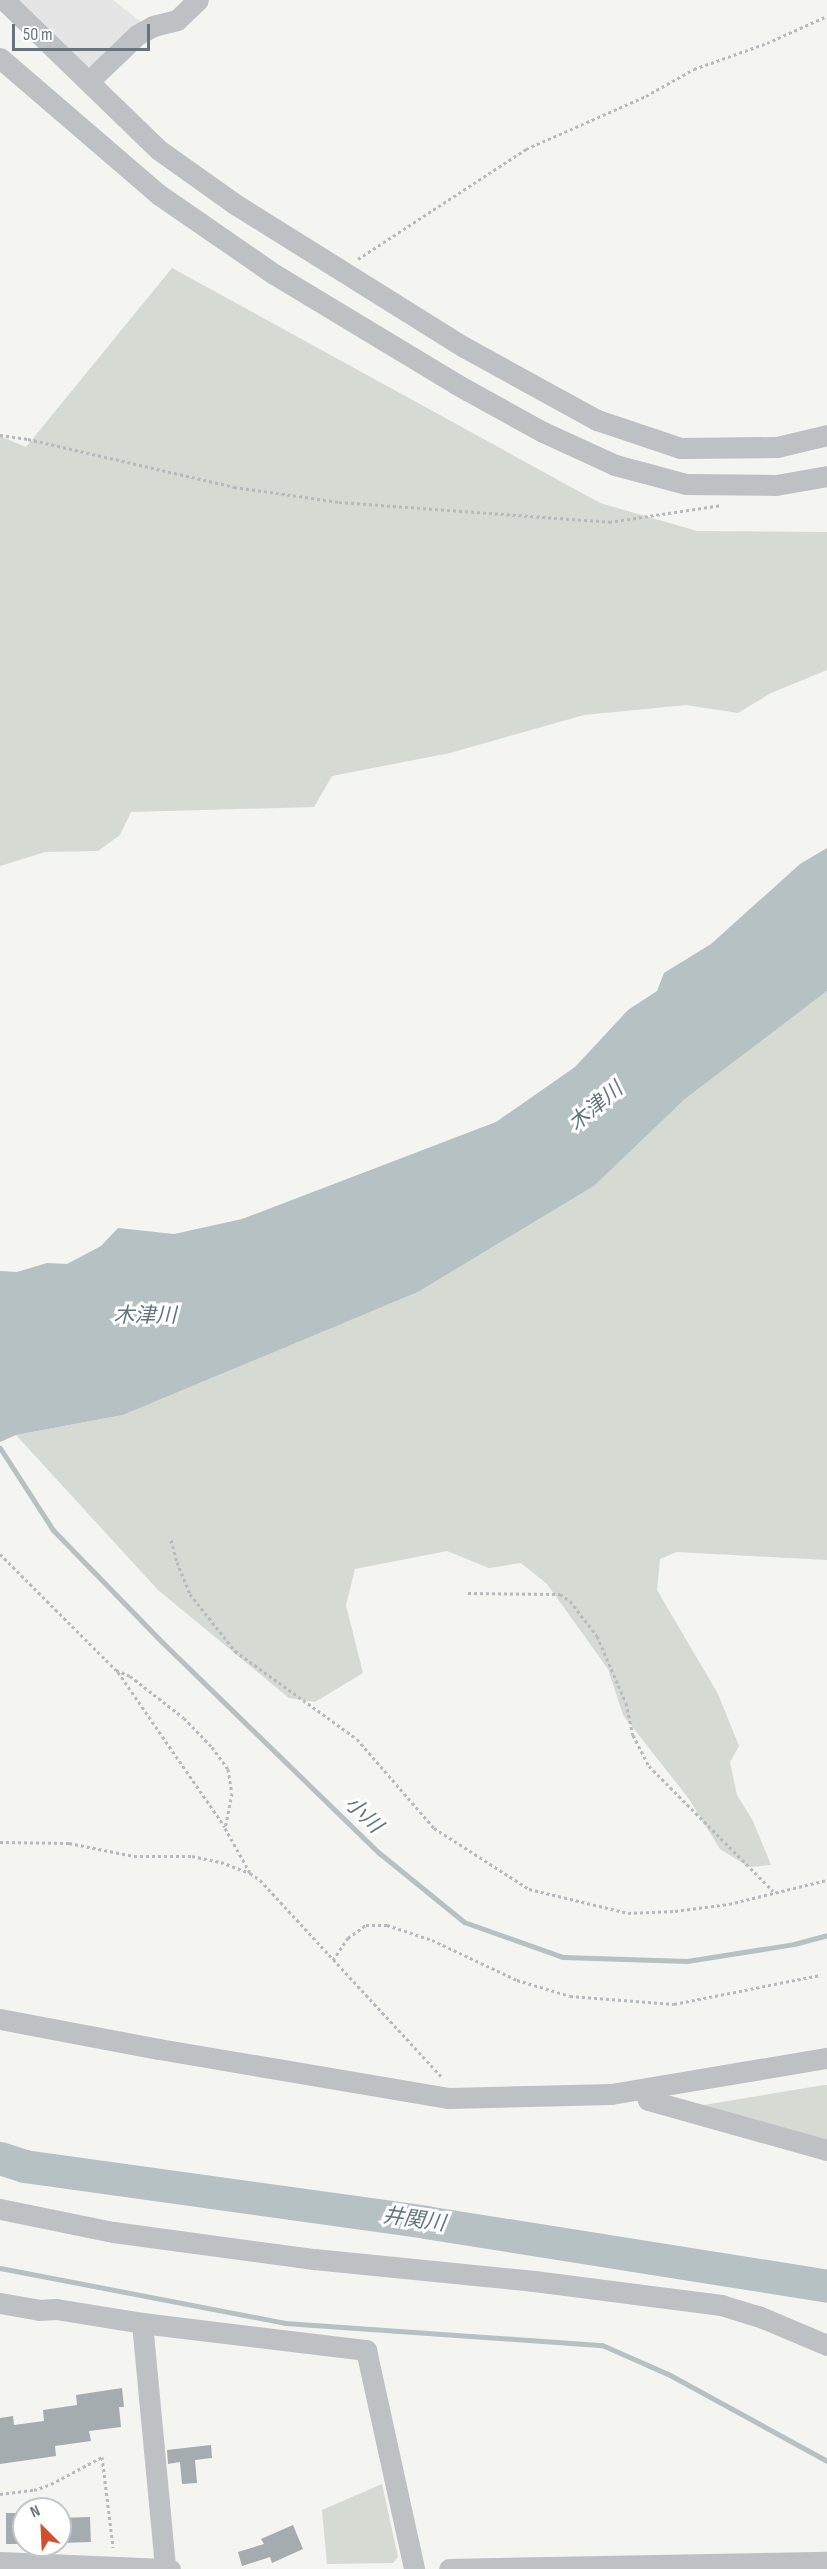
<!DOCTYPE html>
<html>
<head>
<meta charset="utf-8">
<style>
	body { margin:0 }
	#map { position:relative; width:827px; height:2569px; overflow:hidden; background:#f4f4f0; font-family:"Sofia Sans Condensed","Noto Sans JP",sans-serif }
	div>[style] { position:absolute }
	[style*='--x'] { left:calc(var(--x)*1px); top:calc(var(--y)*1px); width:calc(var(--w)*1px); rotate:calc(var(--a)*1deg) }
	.built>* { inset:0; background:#e4e5e4 }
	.green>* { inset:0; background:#d5dad2 }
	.water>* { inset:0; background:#b6c1c4 }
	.stream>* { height:5px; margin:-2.5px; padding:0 2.5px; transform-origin:2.5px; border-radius:2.5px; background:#b6c1c4 }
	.river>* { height:33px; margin:-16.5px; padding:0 16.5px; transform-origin:16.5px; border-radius:16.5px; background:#b6c1c4 }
	.building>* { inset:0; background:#a4acb0; transform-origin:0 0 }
	.path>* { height:3px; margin-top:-1.5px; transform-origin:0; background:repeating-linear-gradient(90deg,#b7babc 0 3px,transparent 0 6px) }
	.street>* { height:21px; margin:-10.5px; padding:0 10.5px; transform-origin:10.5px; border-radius:10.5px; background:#bdc1c4 }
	span { translate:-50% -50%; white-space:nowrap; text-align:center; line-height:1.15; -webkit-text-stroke:6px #fff; paint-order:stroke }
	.water-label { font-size:21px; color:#61767c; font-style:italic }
	.north { position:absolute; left:12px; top:2497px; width:60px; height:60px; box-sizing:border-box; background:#fff; border:2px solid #c1c7cc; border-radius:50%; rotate:336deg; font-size:16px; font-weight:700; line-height:24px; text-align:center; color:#65747f }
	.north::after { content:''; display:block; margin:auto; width:21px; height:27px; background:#d54f2f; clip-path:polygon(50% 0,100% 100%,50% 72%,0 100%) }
	.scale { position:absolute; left:12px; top:24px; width:138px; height:27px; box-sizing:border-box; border:3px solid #65747f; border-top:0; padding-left:8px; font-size:18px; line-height:21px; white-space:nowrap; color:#65747f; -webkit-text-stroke:4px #fff; paint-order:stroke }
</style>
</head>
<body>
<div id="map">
	<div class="built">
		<div style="clip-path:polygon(11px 0,113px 0,144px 24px,98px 63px,86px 68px)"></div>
	</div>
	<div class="green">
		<div style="clip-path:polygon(172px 268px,600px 503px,697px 531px,827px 532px,827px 670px,771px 693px,738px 713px,686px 705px,584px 715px,450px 753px,332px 776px,314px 807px,131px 812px,120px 835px,98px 851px,45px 852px,0 866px,0 436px,26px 447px)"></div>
		<div style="clip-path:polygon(827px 991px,827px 1560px,677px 1552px,660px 1559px,657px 1590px,718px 1694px,739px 1746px,730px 1762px,737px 1795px,753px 1821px,771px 1865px,749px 1867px,720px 1849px,689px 1799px,623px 1715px,608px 1669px,547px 1584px,521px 1563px,489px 1568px,447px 1551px,355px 1569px,346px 1605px,363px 1673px,315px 1702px,289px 1698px,158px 1590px,16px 1435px,123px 1415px,418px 1292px,594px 1186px,685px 1099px)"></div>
		<div style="clip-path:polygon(827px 2085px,827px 2146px,686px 2108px,824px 2085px)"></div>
		<div style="clip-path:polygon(382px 2484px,398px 2557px,393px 2563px,327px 2564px,322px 2510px)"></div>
	</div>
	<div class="water">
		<div style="clip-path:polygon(827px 848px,827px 991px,685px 1099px,594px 1186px,418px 1292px,123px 1415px,16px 1435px,0 1442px,0 1271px,17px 1272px,47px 1263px,67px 1264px,101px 1246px,118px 1228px,174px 1234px,242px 1219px,496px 1122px,575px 1067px,628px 1010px,657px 991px,664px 973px,711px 944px,800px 864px)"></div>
	</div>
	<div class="stream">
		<div style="--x:0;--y:1448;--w:98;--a:57.1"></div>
		<div style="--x:53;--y:1530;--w:156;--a:45.8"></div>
		<div style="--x:162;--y:1642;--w:301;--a:44.2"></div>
		<div style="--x:378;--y:1852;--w:111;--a:39.1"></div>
		<div style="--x:464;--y:1922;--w:105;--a:19.5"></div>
		<div style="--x:563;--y:1957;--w:124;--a:1.8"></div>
		<div style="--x:687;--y:1961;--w:108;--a:-9"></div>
		<div style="--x:794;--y:1944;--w:34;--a:-15"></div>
		<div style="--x:0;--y:2268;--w:290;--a:10.9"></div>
		<div style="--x:285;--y:2323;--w:318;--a:4"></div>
		<div style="--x:602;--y:2345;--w:74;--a:23.8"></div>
		<div style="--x:670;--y:2375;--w:179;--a:28.7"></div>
	</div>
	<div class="river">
		<div style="--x:0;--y:2158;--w:25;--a:18"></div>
		<div style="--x:24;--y:2166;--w:405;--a:7.9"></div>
		<div style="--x:425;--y:2222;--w:407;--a:9"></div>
	</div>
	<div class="building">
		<div style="clip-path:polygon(122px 2388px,124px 2407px,119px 2407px,121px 2427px,89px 2431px,91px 2441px,55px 2446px,56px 2456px,0 2464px,0 2418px,13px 2416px,14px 2425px,44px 2421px,43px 2410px,77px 2405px,76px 2395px)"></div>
		<div style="clip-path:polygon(211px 2445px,212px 2458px,195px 2460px,197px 2483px,182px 2484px,180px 2462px,168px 2464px,167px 2450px)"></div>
		<div style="left:6px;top:2513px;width:17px;height:31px"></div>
		<div style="left:90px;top:2517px;width:25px;height:30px;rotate:88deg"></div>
		<div style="clip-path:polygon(293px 2525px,303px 2549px,272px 2563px,270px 2557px,242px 2566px,238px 2552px,264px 2544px,261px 2539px)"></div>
	</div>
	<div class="path">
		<div style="--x:358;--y:259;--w:201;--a:-33.2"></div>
		<div style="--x:526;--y:149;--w:131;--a:-23.8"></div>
		<div style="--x:646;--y:96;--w:55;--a:-29.4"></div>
		<div style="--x:694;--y:69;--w:77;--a:-19.6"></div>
		<div style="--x:767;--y:43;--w:66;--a:-24.2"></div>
		<div style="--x:0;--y:435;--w:28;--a:8"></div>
		<div style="--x:28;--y:439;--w:212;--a:13.1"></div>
		<div style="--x:234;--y:487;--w:106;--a:8.1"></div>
		<div style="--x:339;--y:502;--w:271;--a:4.2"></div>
		<div style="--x:609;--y:522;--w:114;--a:-8.6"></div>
		<div style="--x:171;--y:1540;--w:23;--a:75"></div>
		<div style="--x:177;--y:1562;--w:35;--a:68"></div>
		<div style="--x:190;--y:1594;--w:73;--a:51.7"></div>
		<div style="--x:235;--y:1651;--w:150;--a:35.8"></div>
		<div style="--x:357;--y:1739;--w:118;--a:49.1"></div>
		<div style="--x:434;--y:1828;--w:113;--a:32.7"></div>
		<div style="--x:529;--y:1889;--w:102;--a:13.6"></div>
		<div style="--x:628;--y:1913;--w:47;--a:-2.4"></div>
		<div style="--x:675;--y:1911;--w:54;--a:-7.4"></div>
		<div style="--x:729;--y:1904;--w:101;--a:-13.8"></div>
		<div style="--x:0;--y:1554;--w:164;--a:45"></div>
		<div style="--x:116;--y:1670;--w:15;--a:23"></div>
		<div style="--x:130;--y:1676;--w:68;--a:37.9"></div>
		<div style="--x:184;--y:1718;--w:40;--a:46"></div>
		<div style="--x:212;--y:1747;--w:27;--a:54"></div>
		<div style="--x:228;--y:1769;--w:24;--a:81"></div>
		<div style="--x:232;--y:1793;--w:36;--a:101"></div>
		<div style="--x:225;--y:1828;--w:51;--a:60.9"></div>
		<div style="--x:468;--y:1593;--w:92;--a:0.6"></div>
		<div style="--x:560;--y:1594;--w:12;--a:35"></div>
		<div style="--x:570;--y:1601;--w:44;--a:52.4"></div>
		<div style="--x:597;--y:1636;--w:73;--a:66.6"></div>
		<div style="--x:626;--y:1703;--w:33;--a:78"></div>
		<div style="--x:633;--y:1735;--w:35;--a:63"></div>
		<div style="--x:649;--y:1766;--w:176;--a:45.2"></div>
		<div style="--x:118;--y:1672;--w:188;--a:55.4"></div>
		<div style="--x:0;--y:1842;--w:69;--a:0.8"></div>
		<div style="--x:69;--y:1843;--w:66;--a:11.3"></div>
		<div style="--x:134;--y:1856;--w:58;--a:0"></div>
		<div style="--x:192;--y:1856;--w:30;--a:12"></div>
		<div style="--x:221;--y:1862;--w:31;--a:21"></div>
		<div style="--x:250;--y:1873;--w:12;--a:35"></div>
		<div style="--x:260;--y:1880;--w:267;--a:47.3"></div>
		<div style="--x:333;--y:1960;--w:27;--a:-56"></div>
		<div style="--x:348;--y:1938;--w:22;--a:-36"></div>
		<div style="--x:366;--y:1925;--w:21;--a:0"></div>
		<div style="--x:387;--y:1925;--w:47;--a:18.4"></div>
		<div style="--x:432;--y:1940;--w:94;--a:25.2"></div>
		<div style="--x:517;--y:1980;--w:55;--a:16.8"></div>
		<div style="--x:570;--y:1996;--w:104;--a:4.4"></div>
		<div style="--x:674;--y:2004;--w:149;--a:-11.2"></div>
		<div style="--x:0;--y:2494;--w:34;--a:-7"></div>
		<div style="--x:34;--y:2490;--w:18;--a:-19"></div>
		<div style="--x:51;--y:2484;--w:58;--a:-27.9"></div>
		<div style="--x:102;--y:2457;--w:91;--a:83"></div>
	</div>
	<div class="street">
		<div style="--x:4;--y:0;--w:216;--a:44.1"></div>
		<div style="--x:159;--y:150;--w:93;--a:35.4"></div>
		<div style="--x:235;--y:204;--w:270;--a:32"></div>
		<div style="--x:464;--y:347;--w:152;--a:28.8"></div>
		<div style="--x:597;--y:420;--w:88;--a:18.6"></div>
		<div style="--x:680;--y:448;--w:97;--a:-0.6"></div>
		<div style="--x:777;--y:447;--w:51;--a:-13.5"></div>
		<div style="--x:0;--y:58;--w:208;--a:40.7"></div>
		<div style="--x:158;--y:194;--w:141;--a:34.6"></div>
		<div style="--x:274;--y:274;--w:213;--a:31.1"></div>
		<div style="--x:456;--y:384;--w:99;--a:28.9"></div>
		<div style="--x:543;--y:432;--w:79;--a:24.6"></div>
		<div style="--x:615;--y:465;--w:73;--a:15"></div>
		<div style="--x:686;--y:484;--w:90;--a:0.6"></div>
		<div style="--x:776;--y:485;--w:52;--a:-10"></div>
		<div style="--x:89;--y:81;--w:66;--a:-43.8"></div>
		<div style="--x:137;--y:35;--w:18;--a:-29"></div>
		<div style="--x:153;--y:26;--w:25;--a:-14"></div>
		<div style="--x:177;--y:20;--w:29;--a:-44"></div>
		<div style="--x:0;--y:2019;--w:162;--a:10.7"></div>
		<div style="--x:159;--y:2049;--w:294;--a:9.6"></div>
		<div style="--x:449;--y:2098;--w:162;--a:-1.4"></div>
		<div style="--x:611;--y:2094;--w:219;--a:-9.5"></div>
		<div style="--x:645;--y:2089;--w:11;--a:75"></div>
		<div style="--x:648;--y:2100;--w:186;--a:15.6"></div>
		<div style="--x:0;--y:2209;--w:115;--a:11.5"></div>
		<div style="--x:113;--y:2232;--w:203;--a:7.7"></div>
		<div style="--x:314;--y:2259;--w:221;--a:5.7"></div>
		<div style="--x:534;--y:2281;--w:189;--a:7.3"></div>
		<div style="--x:721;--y:2305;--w:39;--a:17"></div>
		<div style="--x:758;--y:2316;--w:75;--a:22.8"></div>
		<div style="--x:0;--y:2303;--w:40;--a:10"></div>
		<div style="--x:39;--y:2310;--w:17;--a:-3"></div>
		<div style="--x:56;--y:2309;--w:87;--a:9.2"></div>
		<div style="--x:142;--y:2323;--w:226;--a:6.9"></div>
		<div style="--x:366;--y:2350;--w:224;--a:77.6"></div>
		<div style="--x:142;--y:2323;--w:245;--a:84.6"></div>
		<div style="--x:0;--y:2562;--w:170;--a:2.4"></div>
		<div style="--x:449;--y:2569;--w:378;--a:-1.1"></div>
	</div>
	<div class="water-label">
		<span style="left:596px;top:1107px;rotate:-40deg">木津川</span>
		<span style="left:145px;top:1316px">木津川</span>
		<span style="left:363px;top:1815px;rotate:44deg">小川</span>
		<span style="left:414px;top:2220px;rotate:8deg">井関川</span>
	</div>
	<div class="north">N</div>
	<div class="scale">50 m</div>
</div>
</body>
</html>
